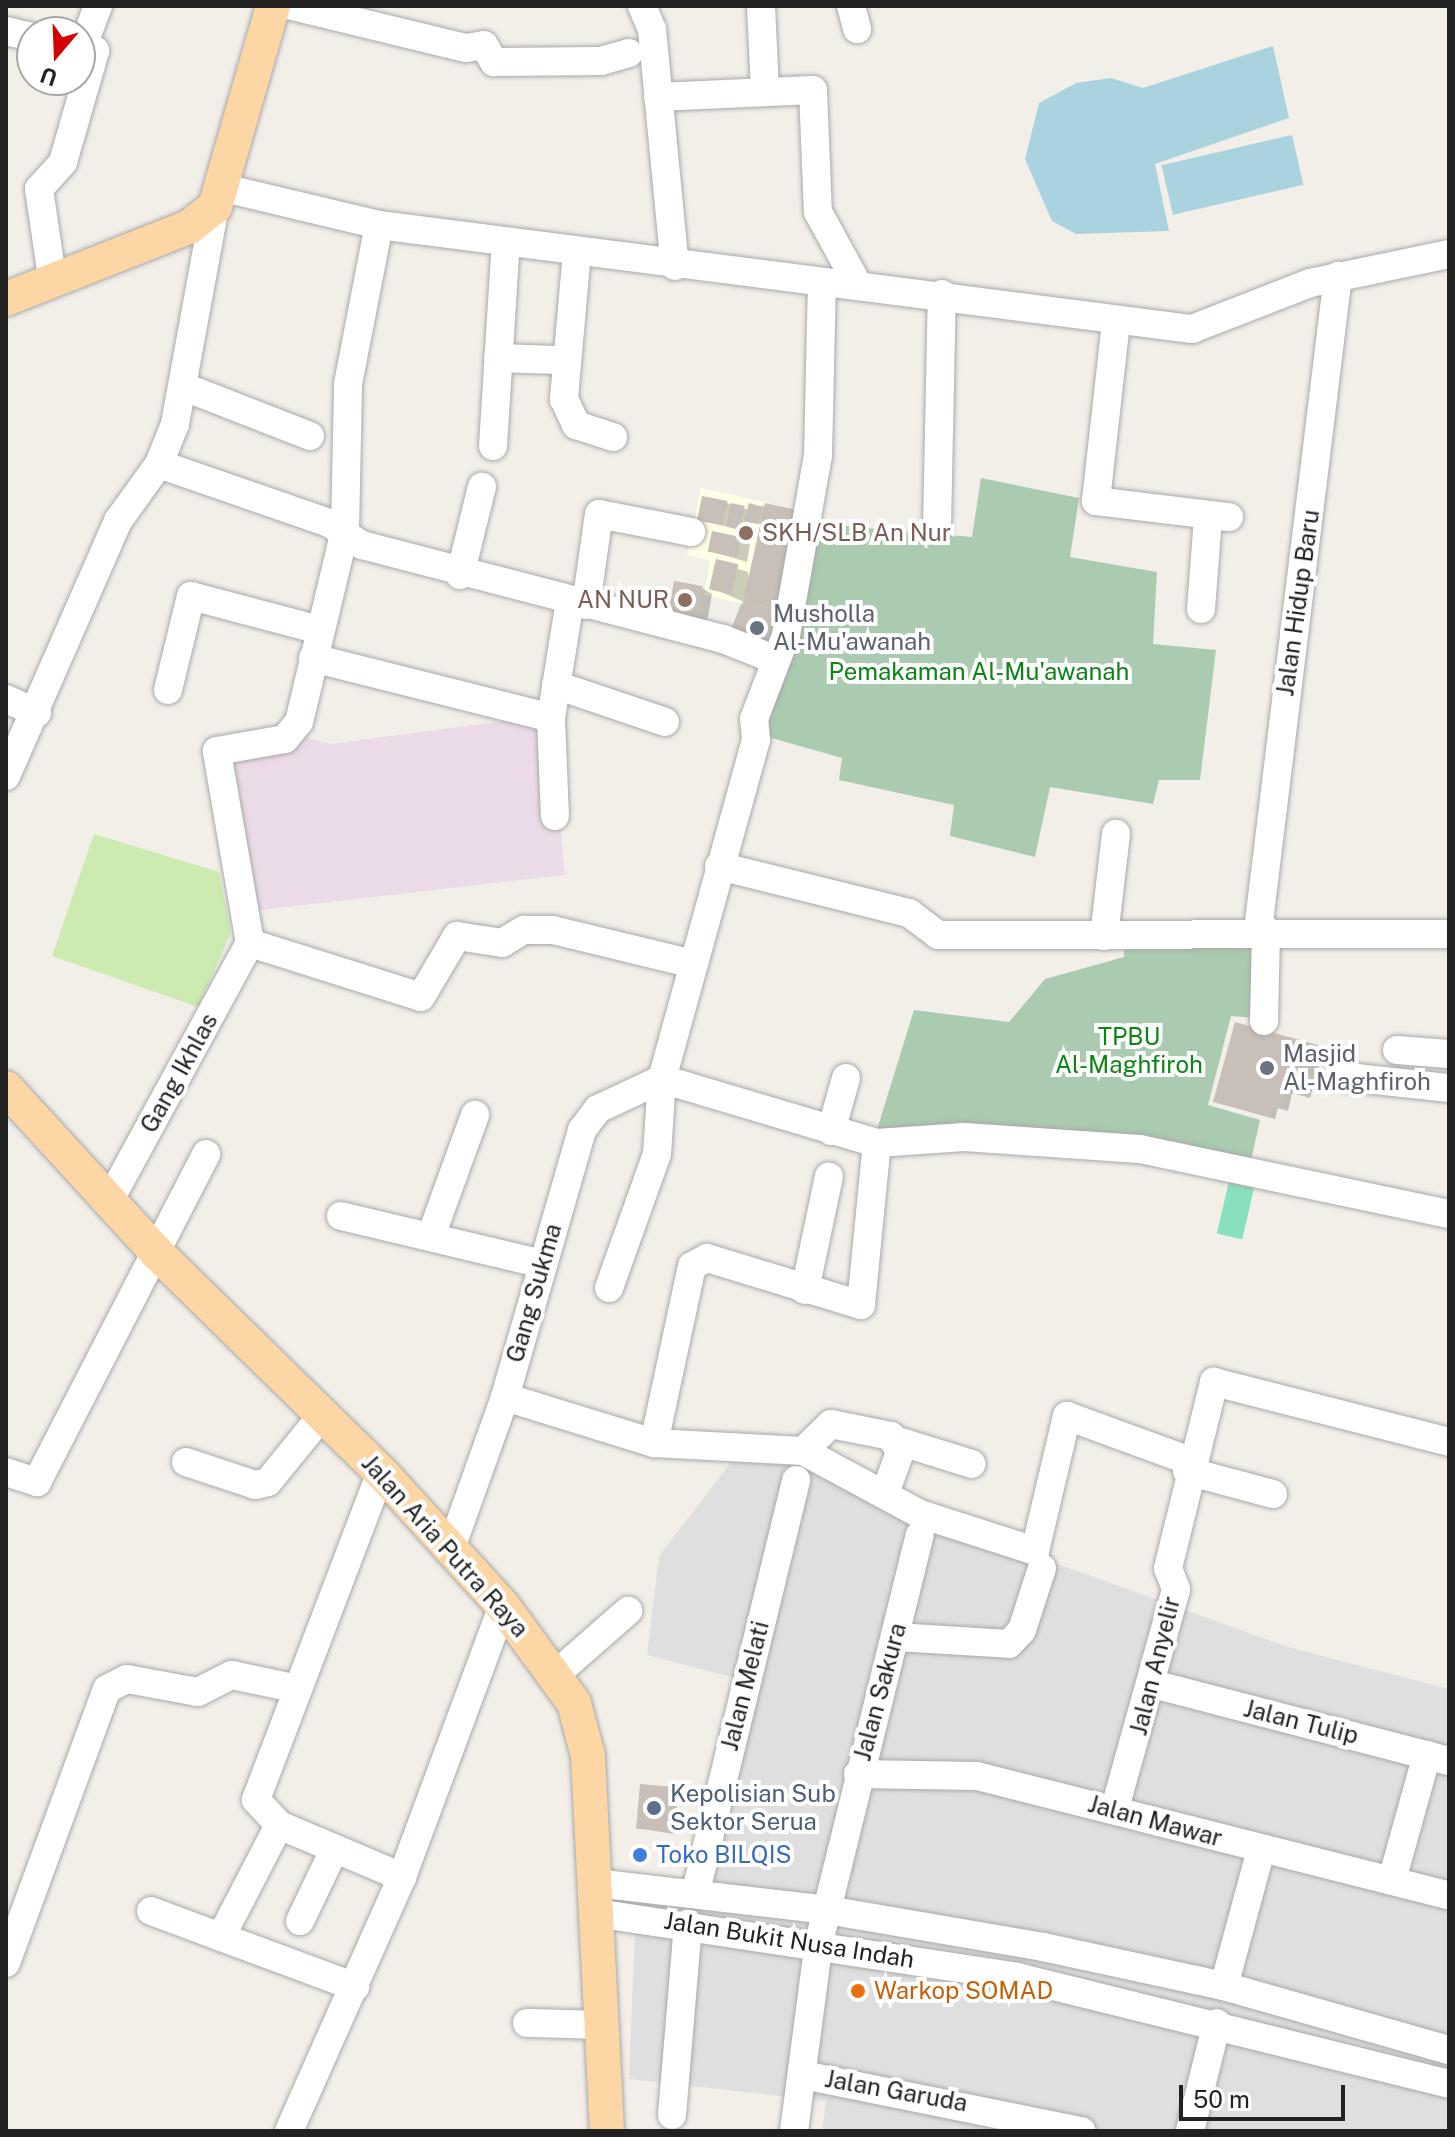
<!DOCTYPE html>
<html>
<head>
<meta charset="utf-8">
<style>
	body { margin:0 }
	#map { position:relative; width:1455px; height:2137px; overflow:hidden; background:#f2efe9; font-family:"Public Sans",sans-serif }
	div>[style] { position:absolute }
	[style*='--x'] { left:calc(var(--x)*1px); top:calc(var(--y)*1px); width:calc(var(--w)*1px); rotate:calc(var(--a)*1deg) }
	.residential>* { inset:0; background:#e0dfdf }
	.industrial>* { inset:0; background:#ebdbe8 }
	.education>* { inset:0; background:#ffffe5 }
	.grass>* { inset:0; background:#cdebb0 }
	.cemetery>* { inset:0; background:#aacbaf }
	.pitch>* { inset:0; background:#88e0be; transform-origin:0 0 }
	.water>* { inset:0; background:#aad3df; transform-origin:0 0 }
	.shadow>* { inset:0; background:#0003 }
	.building>* { inset:0; background:#c7bfb8; transform-origin:0 0 }
	.roads { filter:drop-shadow(0 0 2px #a9a9a9) drop-shadow(0 0 2px #a9a9a9) }
	.minor>* { height:28px; margin:-14px; padding:0 14px; transform-origin:14px; border-radius:14px; background:#fff }
	.major>* { height:34px; margin:-17px; padding:0 17px; transform-origin:17px; border-radius:17px; background:#fcd6a4 }
	.dots>* { width:22px; height:22px; translate:-50% -50%; box-sizing:border-box; border:4px solid #fff; border-radius:50% }
	span { translate:-50% -50%; white-space:nowrap; text-align:center; line-height:1.15; -webkit-text-stroke:8px #fff; paint-order:stroke }
	.education-label { font-size:24px; color:#785e54 }
	.left { translate:0 -50%; text-align:left }
	.right { translate:-100% -50%; text-align:right }
	.street-label { font-size:24px; color:#222 }
	.worship-label { font-size:24px; color:#5b616d }
	.park-label { font-size:24px; color:#0c8416 }
	.service-label { font-size:24px; color:#4e5e75 }
	.shop-label { font-size:24px; color:#366cbe }
	.food-label { font-size:24px; color:#c56008 }
	.frame { position:absolute; inset:0; border:8px solid #222; pointer-events:none }
	.north { position:absolute; left:16px; top:16px; width:80px; height:80px; box-sizing:border-box; background:#fff; border:2px solid #a7a7a7; border-radius:50%; rotate:199deg; font-size:22px; font-weight:700; line-height:32px; text-align:center; color:#222 }
	.north::after { content:''; display:block; margin:auto; width:28px; height:36px; background:#d40000; clip-path:polygon(50% 0,100% 100%,50% 72%,0 100%) }
	.scale { position:absolute; left:1179px; top:2085px; width:166px; height:36px; box-sizing:border-box; border:4px solid #222; border-top:0; padding-left:10px; font-size:24px; line-height:28px; white-space:nowrap; color:#222; -webkit-text-stroke:6px #fff; paint-order:stroke }
</style>
</head>
<body>
<div id="map">
	<div class="residential">
		<div style="clip-path:polygon(746px 1443px,922px 1515px,1288px 1647px,1449px 1689px,1449px 2131px,822px 2131px,826px 2101px,629px 2079px,637px 1880px,693px 1882px,747px 1681px,647px 1655px,659px 1556px)"></div>
	</div>
	<div class="industrial">
		<div style="clip-path:polygon(549px 715px,565px 875px,242px 912px,221px 745px,301px 736px,331px 744px)"></div>
	</div>
	<div class="education">
		<div style="clip-path:polygon(701px 488px,805px 511px,784px 612px,704px 595px,710px 561px,687px 555px)"></div>
	</div>
	<div class="grass">
		<div style="clip-path:polygon(94px 834px,219px 872px,231px 933px,198px 1007px,52px 956px)"></div>
	</div>
	<div class="cemetery">
		<div style="clip-path:polygon(981px 478px,1079px 498px,1070px 557px,1157px 572px,1153px 644px,1216px 650px,1200px 780px,1159px 780px,1153px 804px,1050px 787px,1035px 857px,950px 836px,954px 805px,839px 780px,842px 758px,758px 734px,810px 523px,972px 537px)"></div>
		<div style="clip-path:polygon(1258px 938px,1257px 1018px,1231px 1016px,1208px 1105px,1260px 1120px,1251px 1160px,875px 1136px,914px 1010px,1009px 1022px,1045px 979px,1124px 957px,1124px 940px)"></div>
	</div>
	<div class="pitch">
		<div style="left:1229px;top:1181px;width:26px;height:54px;rotate:13deg"></div>
	</div>
	<div class="water">
		<div style="clip-path:polygon(1273px 46px,1289px 118px,1155px 164px,1169px 231px,1076px 234px,1052px 221px,1025px 159px,1039px 103px,1076px 83px,1111px 78px,1143px 88px)"></div>
		<div style="left:1292px;top:135px;width:51px;height:134px;rotate:77deg"></div>
	</div>
	<div class="shadow">
		<div style="clip-path:polygon(727px 503px,749px 510px,766px 505px,777px 612px,728px 638px,741px 604px,753px 606px,712px 588px,717px 562px,748px 572px,749px 584px,762px 524px,752px 522px,750px 533px,699px 519px)"></div>
		<div style="clip-path:polygon(741px 538px,750px 544px,747px 562px,710px 551px)"></div>
		<div style="clip-path:polygon(702px 588px,712px 594px,707px 623px,680px 617px)"></div>
		<div style="clip-path:polygon(1317px 1047px,1323px 1050px,1310px 1098px,1292px 1093px,1288px 1111px,1278px 1108px,1275px 1119px,1222px 1104px)"></div>
		<div style="clip-path:polygon(672px 1789px,678px 1792px,674px 1834px,638px 1828px)"></div>
	</div>
	<div class="building">
		<div style="left:702px;top:496px;width:26px;height:25px;rotate:11deg"></div>
		<div style="left:731px;top:503px;width:14px;height:24px;rotate:12deg"></div>
		<div style="left:749px;top:503px;width:15px;height:18px;rotate:16deg"></div>
		<div style="clip-path:polygon(765px 503px,802px 511px,780px 610px,747px 603px,785px 615px,773px 657px,726px 639px,743px 602px)"></div>
		<div style="left:712px;top:531px;width:30px;height:21px;rotate:12deg"></div>
		<div style="left:716px;top:559px;width:23px;height:31px;rotate:13deg"></div>
		<div style="left:674px;top:581px;width:29px;height:33px;rotate:10deg"></div>
		<div style="clip-path:polygon(1235px 1022px,1318px 1045px,1304px 1096px,1286px 1092px,1282px 1109px,1271px 1107px,1269px 1117px,1213px 1102px)"></div>
		<div style="left:640px;top:1784px;width:32px;height:45px;rotate:5deg"></div>
	</div>
	<div class="roads">
		<div class="minor">
			<div style="--x:292;--y:6;--w:179;--a:13.6"></div>
			<div style="--x:466;--y:48;--w:18;--a:-9"></div>
			<div style="--x:484;--y:45;--w:20;--a:60"></div>
			<div style="--x:494;--y:62;--w:107;--a:-0.5"></div>
			<div style="--x:601;--y:61;--w:29;--a:-16"></div>
			<div style="--x:642;--y:6;--w:25;--a:67"></div>
			<div style="--x:652;--y:29;--w:238;--a:84.5"></div>
			<div style="--x:761;--y:6;--w:84;--a:87.3"></div>
			<div style="--x:851;--y:6;--w:24;--a:75"></div>
			<div style="--x:6;--y:31;--w:27;--a:13"></div>
			<div style="--x:82;--y:48;--w:45;--a:-69.1"></div>
			<div style="--x:658;--y:97;--w:155;--a:-2.6"></div>
			<div style="--x:813;--y:90;--w:122;--a:87.7"></div>
			<div style="--x:818;--y:212;--w:83;--a:61.3"></div>
			<div style="--x:224;--y:188;--w:159;--a:13.4"></div>
			<div style="--x:577;--y:252;--w:148;--a:95.1"></div>
			<div style="--x:564;--y:399;--w:29;--a:65"></div>
			<div style="--x:576;--y:425;--w:39;--a:18"></div>
			<div style="--x:52;--y:277;--w:89;--a:-98.4"></div>
			<div style="--x:39;--y:189;--w:36;--a:-48"></div>
			<div style="--x:63;--y:162;--w:116;--a:-73.9"></div>
			<div style="--x:95;--y:51;--w:16;--a:-165"></div>
			<div style="--x:1116;--y:322;--w:180;--a:96.4"></div>
			<div style="--x:1096;--y:501;--w:134;--a:6.9"></div>
			<div style="--x:498;--y:358;--w:59;--a:1.9"></div>
			<div style="--x:187;--y:388;--w:132;--a:21.3"></div>
			<div style="--x:493;--y:446;--w:205;--a:-86.4"></div>
			<div style="--x:159;--y:464;--w:180;--a:19.1"></div>
			<div style="--x:329;--y:523;--w:40;--a:34"></div>
			<div style="--x:362;--y:545;--w:373;--a:14.6"></div>
			<div style="--x:723;--y:639;--w:57;--a:21.6"></div>
			<div style="--x:937;--y:527;--w:233;--a:-88.8"></div>
			<div style="--x:460;--y:575;--w:91;--a:-76"></div>
			<div style="--x:586;--y:605;--w:92;--a:-81.9"></div>
			<div style="--x:599;--y:514;--w:94;--a:11.1"></div>
			<div style="--x:1201;--y:609;--w:92;--a:-85.6"></div>
			<div style="--x:313;--y:658;--w:245;--a:14.1"></div>
			<div style="--x:551;--y:718;--w:98;--a:87.7"></div>
			<div style="--x:556;--y:685;--w:115;--a:18.7"></div>
			<div style="--x:168;--y:690;--w:97;--a:-76.3"></div>
			<div style="--x:191;--y:596;--w:133;--a:14.8"></div>
			<div style="--x:6;--y:699;--w:34;--a:24"></div>
			<div style="--x:551;--y:718;--w:119;--a:-80.8"></div>
			<div style="--x:6;--y:776;--w:279;--a:-66.3"></div>
			<div style="--x:118;--y:521;--w:70;--a:-54.3"></div>
			<div style="--x:159;--y:464;--w:43;--a:-68.2"></div>
			<div style="--x:175;--y:424;--w:221;--a:-79.6"></div>
			<div style="--x:719;--y:866;--w:196;--a:13.9"></div>
			<div style="--x:909;--y:913;--w:36;--a:37"></div>
			<div style="--x:938;--y:935;--w:511;--a:-0.11"></div>
			<div style="--x:1258;--y:930;--w:659;--a:-83.03"></div>
			<div style="--x:1104;--y:936;--w:103;--a:-83.3"></div>
			<div style="--x:250;--y:943;--w:195;--a:-99.8"></div>
			<div style="--x:217;--y:751;--w:69;--a:-10"></div>
			<div style="--x:285;--y:739;--w:22;--a:-51"></div>
			<div style="--x:299;--y:722;--w:196;--a:-76.5"></div>
			<div style="--x:345;--y:531;--w:147;--a:-88.8"></div>
			<div style="--x:348;--y:384;--w:162;--a:-79"></div>
			<div style="--x:379;--y:225;--w:820;--a:7.29"></div>
			<div style="--x:1192;--y:329;--w:127;--a:-21.3"></div>
			<div style="--x:1310;--y:283;--w:142;--a:-11.8"></div>
			<div style="--x:250;--y:943;--w:179;--a:17.5"></div>
			<div style="--x:421;--y:997;--w:71;--a:-59.5"></div>
			<div style="--x:457;--y:936;--w:46;--a:8.8"></div>
			<div style="--x:502;--y:943;--w:26;--a:-31"></div>
			<div style="--x:524;--y:930;--w:29;--a:0"></div>
			<div style="--x:553;--y:930;--w:145;--a:13.6"></div>
			<div style="--x:1264;--y:1021;--w:91;--a:-88.7"></div>
			<div style="--x:1397;--y:1050;--w:52;--a:4.4"></div>
			<div style="--x:1338;--y:1076;--w:112;--a:6.2"></div>
			<div style="--x:662;--y:1079;--w:224;--a:16.6"></div>
			<div style="--x:877;--y:1143;--w:87;--a:-3.9"></div>
			<div style="--x:964;--y:1137;--w:176;--a:3.9"></div>
			<div style="--x:1140;--y:1149;--w:316;--a:11.9"></div>
			<div style="--x:831;--y:1131;--w:55;--a:-74.2"></div>
			<div style="--x:108;--y:1203;--w:296;--a:-61.4"></div>
			<div style="--x:341;--y:1216;--w:207;--a:13.4"></div>
			<div style="--x:431;--y:1236;--w:129;--a:-70"></div>
			<div style="--x:609;--y:1288;--w:142;--a:-70.3"></div>
			<div style="--x:657;--y:1154;--w:75;--a:-86.2"></div>
			<div style="--x:662;--y:1079;--w:352;--a:-74.5"></div>
			<div style="--x:756;--y:740;--w:21;--a:-95"></div>
			<div style="--x:754;--y:719;--w:90;--a:-69.1"></div>
			<div style="--x:786;--y:635;--w:182;--a:-79.9"></div>
			<div style="--x:818;--y:456;--w:174;--a:-88.7"></div>
			<div style="--x:805;--y:1290;--w:116;--a:-78.1"></div>
			<div style="--x:505;--y:1397;--w:156;--a:17.2"></div>
			<div style="--x:654;--y:1443;--w:149;--a:3.1"></div>
			<div style="--x:803;--y:1451;--w:133;--a:28.3"></div>
			<div style="--x:920;--y:1514;--w:121;--a:17.8"></div>
			<div style="--x:1035;--y:1551;--w:139;--a:-76.7"></div>
			<div style="--x:1067;--y:1416;--w:131;--a:20.1"></div>
			<div style="--x:898;--y:1441;--w:77;--a:17.3"></div>
			<div style="--x:654;--y:1443;--w:181;--a:-77.9"></div>
			<div style="--x:692;--y:1266;--w:17;--a:-28"></div>
			<div style="--x:707;--y:1258;--w:161;--a:17"></div>
			<div style="--x:861;--y:1305;--w:163;--a:-84.4"></div>
			<div style="--x:803;--y:1451;--w:39;--a:-44"></div>
			<div style="--x:831;--y:1424;--w:61;--a:11.3"></div>
			<div style="--x:891;--y:1436;--w:18;--a:61"></div>
			<div style="--x:900;--y:1452;--w:45;--a:109.7"></div>
			<div style="--x:186;--y:1462;--w:73;--a:18.4"></div>
			<div style="--x:255;--y:1485;--w:13;--a:-13"></div>
			<div style="--x:268;--y:1482;--w:89;--a:-50.9"></div>
			<div style="--x:1187;--y:1471;--w:89;--a:15"></div>
			<div style="--x:6;--y:1472;--w:33;--a:18"></div>
			<div style="--x:37;--y:1482;--w:369;--a:-62.7"></div>
			<div style="--x:381;--y:1472;--w:351;--a:110.9"></div>
			<div style="--x:256;--y:1800;--w:34;--a:47"></div>
			<div style="--x:279;--y:1825;--w:134;--a:22.9"></div>
			<div style="--x:451;--y:1548;--w:160;--a:-70.3"></div>
			<div style="--x:505;--y:1397;--w:278;--a:-73.9"></div>
			<div style="--x:582;--y:1130;--w:26;--a:-53"></div>
			<div style="--x:598;--y:1109;--w:71;--a:-25.1"></div>
			<div style="--x:896;--y:1637;--w:113;--a:3.5"></div>
			<div style="--x:1009;--y:1644;--w:19;--a:-47"></div>
			<div style="--x:1022;--y:1630;--w:65;--a:-72.1"></div>
			<div style="--x:556;--y:1674;--w:96;--a:-41.2"></div>
			<div style="--x:1153;--y:1684;--w:306;--a:14.6"></div>
			<div style="--x:858;--y:1774;--w:119;--a:1"></div>
			<div style="--x:977;--y:1776;--w:487;--a:14.2"></div>
			<div style="--x:1115;--y:1808;--w:227;--a:-74.4"></div>
			<div style="--x:1176;--y:1589;--w:22;--a:-111"></div>
			<div style="--x:1168;--y:1568;--w:192;--a:-76.1"></div>
			<div style="--x:1214;--y:1382;--w:243;--a:14.3"></div>
			<div style="--x:1392;--y:1880;--w:130;--a:-74.4"></div>
			<div style="--x:595;--y:1883;--w:234;--a:6.6"></div>
			<div style="--x:827;--y:1910;--w:219;--a:9.7"></div>
			<div style="--x:1043;--y:1947;--w:185;--a:12.2"></div>
			<div style="--x:1224;--y:1986;--w:234;--a:15.9"></div>
			<div style="--x:696;--y:1891;--w:423;--a:-76.3"></div>
			<div style="--x:151;--y:1911;--w:218;--a:20.4"></div>
			<div style="--x:595;--y:1913;--w:427;--a:8.6"></div>
			<div style="--x:1017;--y:1977;--w:445;--a:13.9"></div>
			<div style="--x:300;--y:1921;--w:79;--a:-64.4"></div>
			<div style="--x:221;--y:1937;--w:126;--a:-62.6"></div>
			<div style="--x:6;--y:1963;--w:292;--a:-69.8"></div>
			<div style="--x:107;--y:1689;--w:22;--a:-27"></div>
			<div style="--x:127;--y:1679;--w:72;--a:10.4"></div>
			<div style="--x:198;--y:1692;--w:38;--a:-27"></div>
			<div style="--x:232;--y:1675;--w:67;--a:12"></div>
			<div style="--x:1224;--y:1986;--w:141;--a:-74.8"></div>
			<div style="--x:527;--y:2023;--w:70;--a:1.6"></div>
			<div style="--x:803;--y:2075;--w:284;--a:11.4"></div>
			<div style="--x:672;--y:2115;--w:192;--a:-85.2"></div>
			<div style="--x:289;--y:2131;--w:278;--a:-66"></div>
			<div style="--x:402;--y:1877;--w:289;--a:-69.6"></div>
			<div style="--x:794;--y:2131;--w:191;--a:-82.5"></div>
			<div style="--x:819;--y:1942;--w:419;--a:-76.1"></div>
			<div style="--x:1190;--y:2131;--w:111;--a:-76"></div>
		</div>
		<div class="major">
			<div style="--x:6;--y:299;--w:197;--a:-21.5"></div>
			<div style="--x:189;--y:227;--w:33;--a:-38"></div>
			<div style="--x:215;--y:207;--w:209;--a:-73.9"></div>
			<div style="--x:6;--y:1088;--w:224;--a:47.5"></div>
			<div style="--x:157;--y:1253;--w:313;--a:44.4"></div>
			<div style="--x:381;--y:1472;--w:181;--a:47.7"></div>
			<div style="--x:503;--y:1606;--w:120;--a:53.8"></div>
			<div style="--x:574;--y:1703;--w:55;--a:75.2"></div>
			<div style="--x:588;--y:1756;--w:375;--a:87.1"></div>
		</div>
	</div>
	<div class="dots">
		<div style="left:746px;top:533px;background:#8d6e63"></div>
		<div style="left:685px;top:600px;background:#8d6e63"></div>
		<div style="left:757px;top:628px;background:#6b7280"></div>
		<div style="left:1267px;top:1068px;background:#6b7280"></div>
		<div style="left:654px;top:1808px;background:#5c6f8a"></div>
		<div style="left:640px;top:1855px;background:#3f7fe0"></div>
		<div style="left:858px;top:1991px;background:#e8710a"></div>
	</div>
	<div class="education-label">
		<span class="left" style="left:762px;top:533px">SKH/SLB An Nur</span>
		<span class="right" style="left:669px;top:600px">AN NUR</span>
	</div>
	<div class="street-label">
		<span style="left:1298px;top:603px;rotate:-82deg">Jalan Hidup Baru</span>
		<span style="left:179px;top:1073px;rotate:-61deg">Gang Ikhlas</span>
		<span style="left:534px;top:1293px;rotate:-74deg">Gang Sukma</span>
		<span style="left:445px;top:1546px;rotate:48deg">Jalan Aria Putra Raya</span>
		<span style="left:1155px;top:1666px;rotate:-76deg">Jalan Anyelir</span>
		<span style="left:745px;top:1686px;rotate:-76deg">Jalan Melati</span>
		<span style="left:880px;top:1692px;rotate:-75deg">Jalan Sakura</span>
		<span style="left:1301px;top:1722px;rotate:14deg">Jalan Tulip</span>
		<span style="left:1155px;top:1821px;rotate:15deg">Jalan Mawar</span>
		<span style="left:789px;top:1940px;rotate:9deg">Jalan Bukit Nusa Indah</span>
		<span style="left:896px;top:2091px;rotate:10deg">Jalan Garuda</span>
	</div>
	<div class="worship-label">
		<span class="left" style="left:773px;top:628px">Musholla<br>Al-Mu'awanah</span>
		<span class="left" style="left:1283px;top:1068px">Masjid<br>Al-Maghfiroh</span>
	</div>
	<div class="park-label">
		<span style="left:979px;top:672px">Pemakaman Al-Mu'awanah</span>
		<span style="left:1129px;top:1051px">TPBU<br>Al-Maghfiroh</span>
	</div>
	<div class="service-label">
		<span class="left" style="left:670px;top:1808px">Kepolisian Sub<br>Sektor Serua</span>
	</div>
	<div class="shop-label">
		<span class="left" style="left:656px;top:1855px">Toko BILQIS</span>
	</div>
	<div class="food-label">
		<span class="left" style="left:874px;top:1991px">Warkop SOMAD</span>
	</div>
	<div class="frame"></div>
	<div class="north">U</div>
	<div class="scale">50 m</div>
</div>
</body>
</html>
